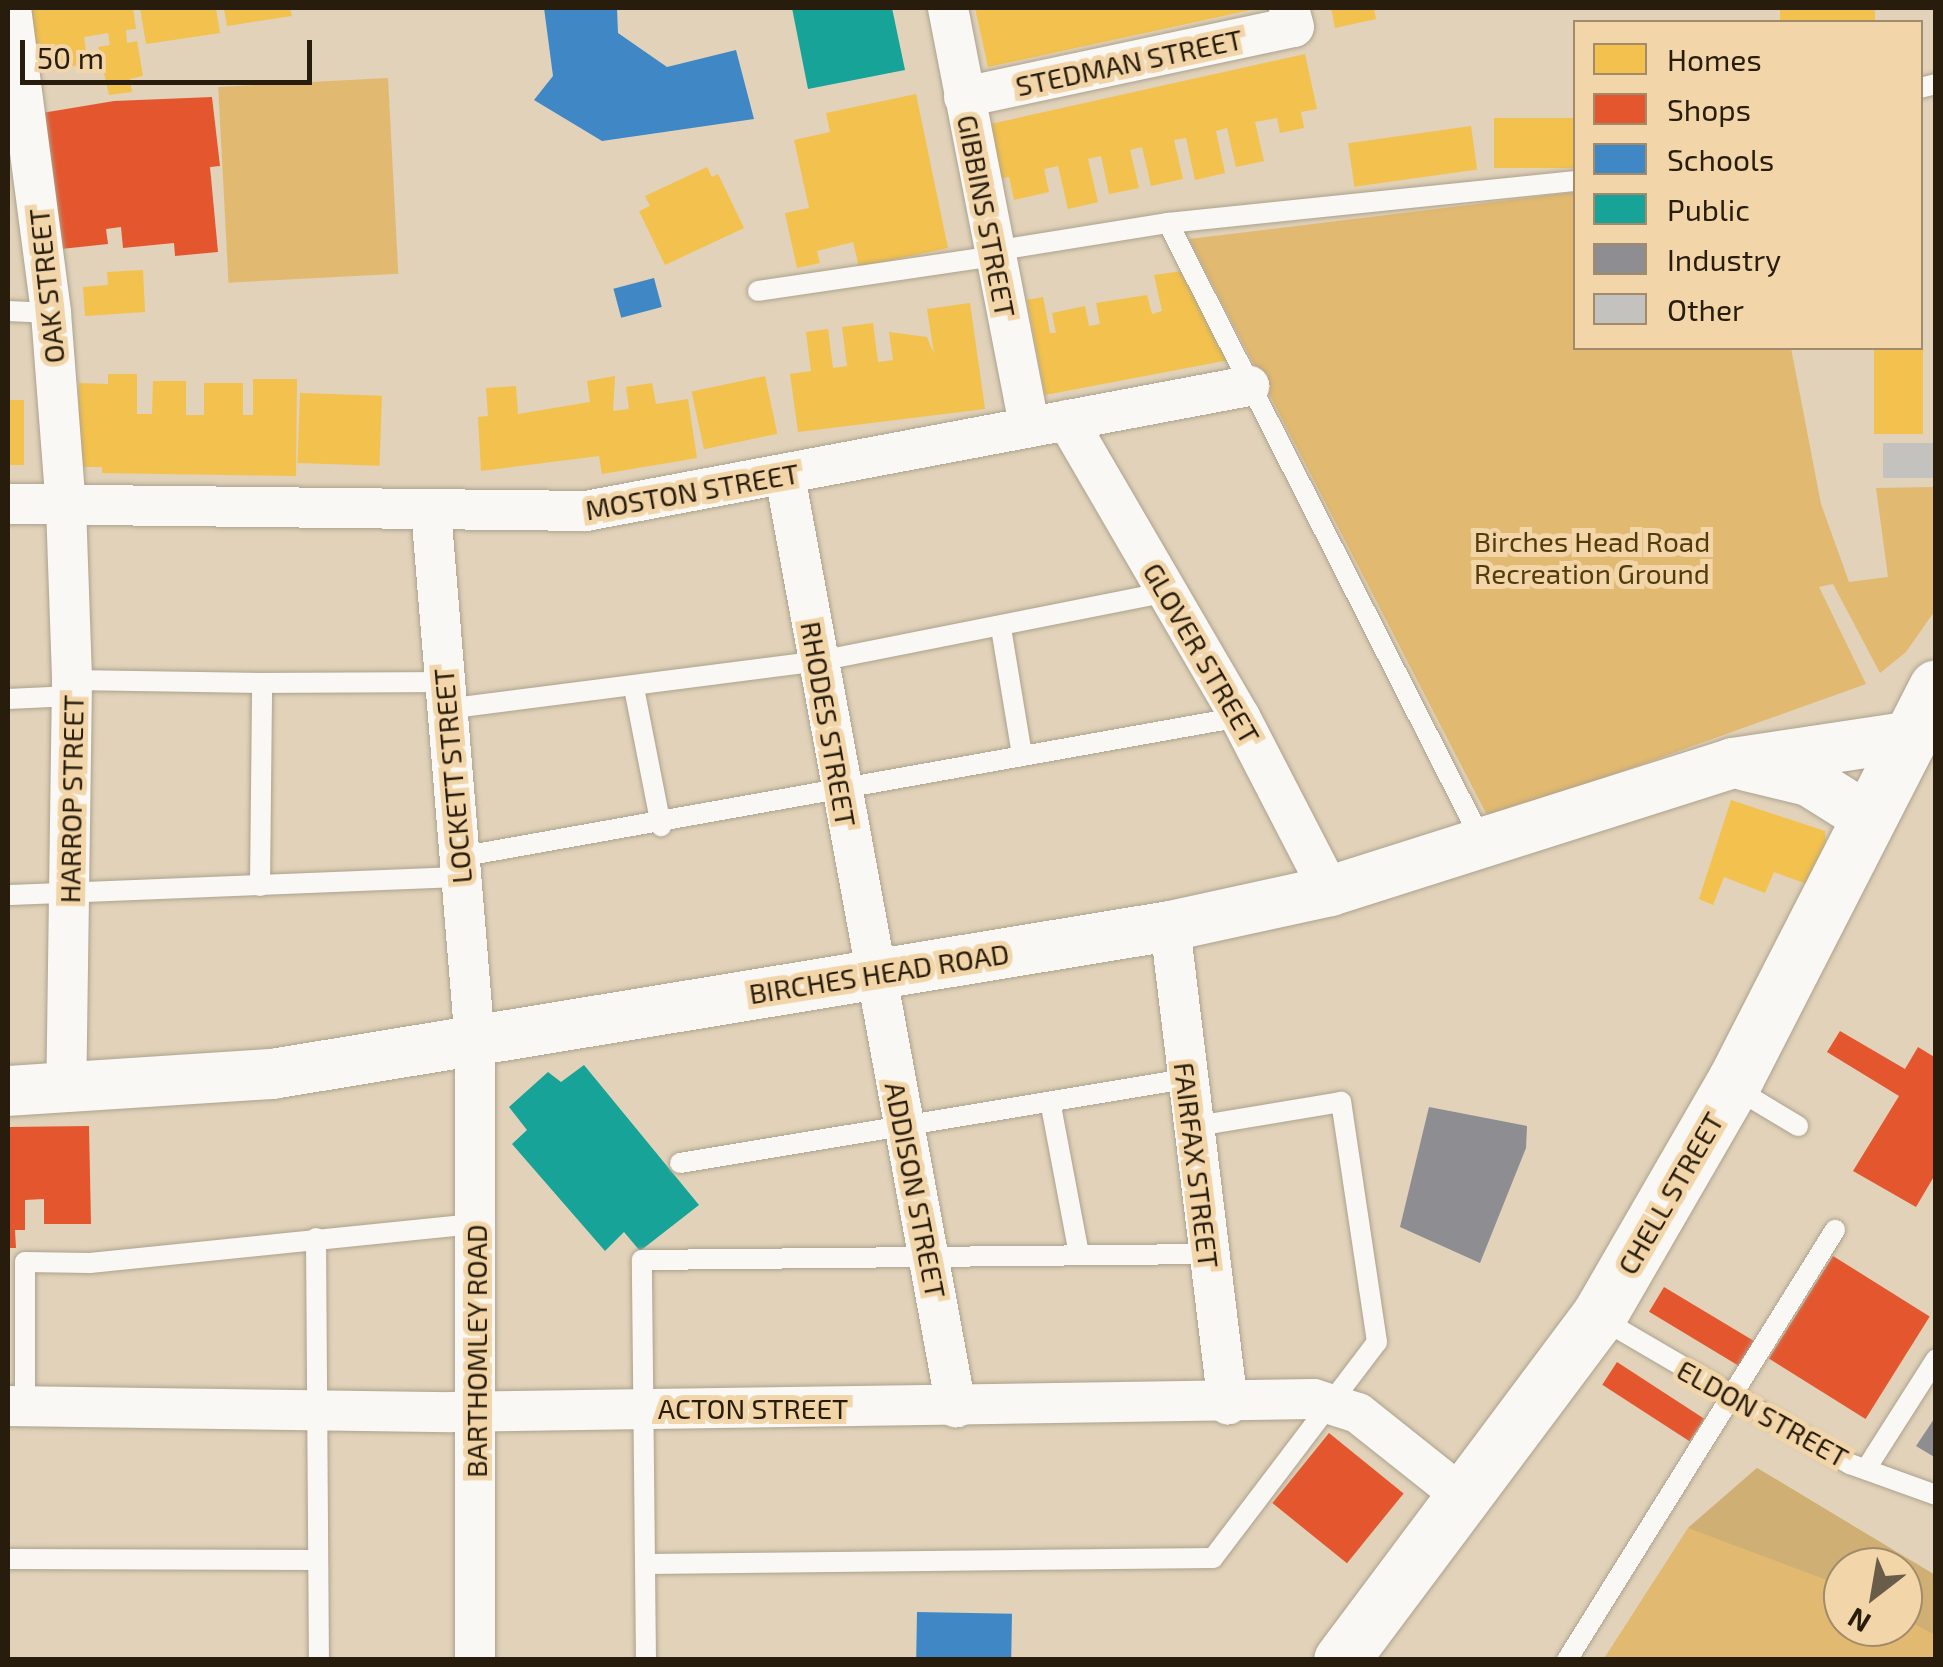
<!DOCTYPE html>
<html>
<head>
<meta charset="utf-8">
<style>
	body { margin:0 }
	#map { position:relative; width:1943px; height:1667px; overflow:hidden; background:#e1d2b9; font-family:"Exo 2",sans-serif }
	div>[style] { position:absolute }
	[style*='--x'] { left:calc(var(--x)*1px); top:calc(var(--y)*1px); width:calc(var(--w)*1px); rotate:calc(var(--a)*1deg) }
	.green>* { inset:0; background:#e1b970; transform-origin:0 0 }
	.forest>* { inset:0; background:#d0af74 }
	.homes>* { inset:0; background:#f2c14e; transform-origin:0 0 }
	.shops>* { inset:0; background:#e4572e; transform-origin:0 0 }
	.schools>* { inset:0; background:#3f88c5; transform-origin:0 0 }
	.public>* { inset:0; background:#17a398 }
	.industry>* { inset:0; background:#8d8d92 }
	.building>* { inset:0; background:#c3c2be; transform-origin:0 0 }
	.roads { filter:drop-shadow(0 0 2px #ada28e) drop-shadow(0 0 2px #ada28e) }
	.service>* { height:20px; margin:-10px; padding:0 10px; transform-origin:10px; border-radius:10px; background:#faf8f4 }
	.minor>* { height:40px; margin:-20px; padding:0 20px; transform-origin:20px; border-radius:20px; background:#faf8f4 }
	.tertiary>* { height:50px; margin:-25px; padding:0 25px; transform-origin:25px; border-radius:25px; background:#faf8f4 }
	.primary>* { height:55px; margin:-27.5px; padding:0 27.5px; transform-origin:27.5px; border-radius:27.5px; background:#faf8f4 }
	span { translate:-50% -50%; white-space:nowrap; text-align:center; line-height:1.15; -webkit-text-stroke:10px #f2d5a8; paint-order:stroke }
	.street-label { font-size:28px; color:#281d0c }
	.park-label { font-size:28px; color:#543b0a }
	.frame { position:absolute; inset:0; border:10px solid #281d0c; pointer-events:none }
	.legend { position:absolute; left:1573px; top:20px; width:350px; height:330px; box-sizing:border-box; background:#f2d5a8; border:2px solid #a18b6a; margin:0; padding:12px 18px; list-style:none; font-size:30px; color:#281d0c }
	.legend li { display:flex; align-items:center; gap:20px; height:50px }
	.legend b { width:50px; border:2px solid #a18b6a }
	.north { position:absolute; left:1823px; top:1547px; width:100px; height:100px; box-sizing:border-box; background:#f2d5a8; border:2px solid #a18b6a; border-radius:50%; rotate:211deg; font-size:28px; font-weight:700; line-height:40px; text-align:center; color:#281d0c }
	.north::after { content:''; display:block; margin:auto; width:35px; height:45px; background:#695c49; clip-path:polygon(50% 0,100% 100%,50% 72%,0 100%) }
	.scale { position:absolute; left:20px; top:40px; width:292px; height:45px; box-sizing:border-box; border:5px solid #281d0c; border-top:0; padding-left:12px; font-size:30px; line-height:35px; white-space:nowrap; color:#281d0c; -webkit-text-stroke:8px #f2d5a8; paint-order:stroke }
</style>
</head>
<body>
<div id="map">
	<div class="green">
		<div style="left:388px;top:78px;width:196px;height:170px;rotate:87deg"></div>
		<div style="clip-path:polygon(1575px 192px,1576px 348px,1791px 348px,1821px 504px,1849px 582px,1888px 577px,1876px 488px,1935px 487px,1936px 609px,1906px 652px,1880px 673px,1833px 584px,1819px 587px,1866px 684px,1489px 819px,1189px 239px)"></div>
		<div style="clip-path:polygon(evenodd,1757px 1468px,1935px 1575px,1935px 1659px,1603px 1660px,1688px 1528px,1757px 1468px,1843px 1567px,1903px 1567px,1903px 1627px,1843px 1627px,1843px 1567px)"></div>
	</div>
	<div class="forest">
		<div style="clip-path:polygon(1757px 1468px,1935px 1575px,1935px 1635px,1903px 1618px,1903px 1567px,1843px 1567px,1843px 1586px,1688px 1528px)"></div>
	</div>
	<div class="homes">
		<div style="clip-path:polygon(18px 8px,133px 8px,136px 29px,126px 30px,127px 43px,137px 41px,143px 76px,130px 79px,132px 92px,109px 95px,98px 47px,110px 45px,108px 33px,84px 37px,88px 64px,45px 70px,40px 43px,24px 45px)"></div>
		<div style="clip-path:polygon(140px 8px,216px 8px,220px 33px,146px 44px)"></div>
		<div style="clip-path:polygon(224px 8px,290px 8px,292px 16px,227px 26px)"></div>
		<div style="clip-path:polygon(975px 8px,1254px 8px,1255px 9px,988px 67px)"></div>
		<div style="clip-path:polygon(1331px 8px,1374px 8px,1376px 19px,1335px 28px)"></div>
		<div style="left:1780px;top:8px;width:95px;height:16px"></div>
		<div style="clip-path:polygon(1305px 54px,1317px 109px,1301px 112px,1304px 128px,1280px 133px,1277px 118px,1255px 122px,1264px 161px,1236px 167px,1227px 128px,1216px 131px,1225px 173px,1195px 180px,1186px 138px,1174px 140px,1183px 179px,1151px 186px,1142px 147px,1130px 150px,1139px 188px,1109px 194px,1101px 156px,1088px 159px,1098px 202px,1068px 209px,1058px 166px,1044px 169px,1049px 192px,1014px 200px,1009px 177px,998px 179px,986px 125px)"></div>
		<div style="clip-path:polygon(916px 94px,948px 248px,859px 267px,853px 242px,817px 251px,820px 263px,797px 268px,785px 213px,809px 208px,794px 140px,830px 132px,826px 113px)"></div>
		<div style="left:1576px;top:118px;width:50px;height:82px;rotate:90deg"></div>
		<div style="left:1471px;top:126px;width:44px;height:124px;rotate:82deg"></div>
		<div style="clip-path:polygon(707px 167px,712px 177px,718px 174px,744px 228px,665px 265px,639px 211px,650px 206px,645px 196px)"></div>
		<div style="clip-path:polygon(143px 270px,145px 312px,85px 316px,83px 287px,108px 285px,107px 272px)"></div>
		<div style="clip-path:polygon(1182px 271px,1229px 360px,1045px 395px,1027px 300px,1043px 297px,1050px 333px,1056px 333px,1052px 313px,1085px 306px,1089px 326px,1100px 324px,1096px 303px,1147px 295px,1152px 314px,1162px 311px,1154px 275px)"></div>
		<div style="clip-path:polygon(970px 303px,985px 409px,798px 432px,790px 374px,811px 371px,806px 332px,828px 329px,833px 368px,847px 366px,842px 327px,873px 323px,878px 362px,893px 360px,889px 332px,927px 337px,934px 354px,927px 309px)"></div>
		<div style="left:1874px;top:348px;width:49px;height:86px"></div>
		<div style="clip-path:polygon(108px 374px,137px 374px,137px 414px,152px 414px,153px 381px,186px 381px,186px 415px,204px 415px,204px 383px,243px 383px,243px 415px,253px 415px,253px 379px,297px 379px,296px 476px,102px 473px,102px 467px,79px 467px,79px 383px,108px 384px)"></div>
		<div style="clip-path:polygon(615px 376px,613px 411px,629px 409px,626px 387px,652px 383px,656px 404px,688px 399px,697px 458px,602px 474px,599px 456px,481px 471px,478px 417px,488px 416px,486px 388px,516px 386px,518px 414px,590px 402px,587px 381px)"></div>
		<div style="left:765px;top:376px;width:59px;height:75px;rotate:78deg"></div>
		<div style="left:300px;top:393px;width:82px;height:70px;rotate:2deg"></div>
		<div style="left:8px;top:400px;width:16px;height:65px"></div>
		<div style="clip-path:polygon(1731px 800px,1825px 831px,1826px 843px,1807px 884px,1774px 872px,1765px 893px,1724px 877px,1713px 905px,1699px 899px)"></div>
	</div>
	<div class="shops">
		<div style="clip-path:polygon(212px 97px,220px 166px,210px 167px,218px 252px,175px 256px,174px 243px,123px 248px,121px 227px,106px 229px,108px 244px,61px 249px,36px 114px,114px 101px)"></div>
		<div style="clip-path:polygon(1840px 1031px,1905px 1069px,1918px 1047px,1936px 1058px,1936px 1173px,1916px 1207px,1853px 1171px,1899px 1096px,1827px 1052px)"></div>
		<div style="clip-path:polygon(89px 1126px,91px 1224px,44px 1224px,44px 1199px,25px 1200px,25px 1230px,15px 1230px,16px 1248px,8px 1248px,8px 1127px)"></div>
		<div style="left:1833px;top:1256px;width:114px;height:121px;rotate:32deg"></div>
		<div style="left:1664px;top:1287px;width:105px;height:29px;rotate:31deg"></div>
		<div style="left:1617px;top:1362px;width:104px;height:27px;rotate:33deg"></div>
		<div style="left:1329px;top:1433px;width:96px;height:90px;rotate:39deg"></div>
	</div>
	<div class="schools">
		<div style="clip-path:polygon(544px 8px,617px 8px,618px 33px,667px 67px,736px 50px,754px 119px,602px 141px,534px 100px,553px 76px)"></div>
		<div style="left:654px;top:278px;width:30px;height:42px;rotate:75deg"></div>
		<div style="left:917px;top:1612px;width:95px;height:48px;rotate:1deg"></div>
	</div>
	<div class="public">
		<div style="clip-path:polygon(792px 8px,892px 8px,905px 70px,808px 89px)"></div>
		<div style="clip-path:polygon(584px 1065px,699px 1205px,640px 1251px,624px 1232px,605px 1251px,512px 1144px,527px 1130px,509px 1107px,548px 1072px,561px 1082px)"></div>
	</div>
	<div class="industry">
		<div style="clip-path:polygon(1429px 1107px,1527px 1126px,1526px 1148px,1480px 1263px,1400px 1227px)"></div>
		<div style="clip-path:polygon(1936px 1416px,1936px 1458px,1916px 1446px)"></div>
	</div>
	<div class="building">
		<div style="left:1936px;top:443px;width:35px;height:53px;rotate:90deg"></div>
	</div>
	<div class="roads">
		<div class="service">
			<div style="--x:1920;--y:88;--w:16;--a:-14"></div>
			<div style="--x:1168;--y:223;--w:698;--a:63.07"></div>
			<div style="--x:993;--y:251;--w:177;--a:-9.1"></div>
			<div style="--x:1168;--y:223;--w:410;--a:-5.9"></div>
			<div style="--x:758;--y:291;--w:239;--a:-8.4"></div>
			<div style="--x:8;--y:311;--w:43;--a:2.7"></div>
			<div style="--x:1001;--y:628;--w:129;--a:80.6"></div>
			<div style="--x:72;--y:680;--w:190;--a:0.9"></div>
			<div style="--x:634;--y:688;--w:141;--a:78.9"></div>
			<div style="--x:8;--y:699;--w:64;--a:-2.7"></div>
			<div style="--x:446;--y:709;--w:376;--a:-7.3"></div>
			<div style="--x:819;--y:661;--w:356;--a:-11.2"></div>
			<div style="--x:459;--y:857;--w:793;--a:-10.16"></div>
			<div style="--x:260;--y:886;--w:203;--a:-89.4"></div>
			<div style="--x:262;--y:683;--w:181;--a:-0.3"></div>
			<div style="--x:8;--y:895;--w:453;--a:-2.3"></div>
			<div style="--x:1733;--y:1087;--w:76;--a:31"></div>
			<div style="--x:1051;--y:1106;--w:151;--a:79.3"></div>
			<div style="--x:680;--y:1163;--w:512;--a:-9.44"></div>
			<div style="--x:316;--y:1238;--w:422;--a:89.6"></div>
			<div style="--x:1598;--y:1317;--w:292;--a:30.3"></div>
			<div style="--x:1850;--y:1464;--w:91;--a:19.8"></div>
			<div style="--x:25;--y:1406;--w:144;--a:-90"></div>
			<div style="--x:25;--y:1262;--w:65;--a:0.9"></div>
			<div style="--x:90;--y:1263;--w:388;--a:-5.8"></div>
			<div style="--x:1866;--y:1469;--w:130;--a:-57.5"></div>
			<div style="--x:8;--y:1559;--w:309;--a:0.2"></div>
			<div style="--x:648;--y:1564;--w:565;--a:-0.61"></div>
			<div style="--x:1213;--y:1558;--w:271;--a:-52.8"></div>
			<div style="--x:1377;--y:1342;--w:243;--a:-98.5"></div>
			<div style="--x:1341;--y:1102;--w:152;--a:170.5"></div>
			<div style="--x:646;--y:1660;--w:400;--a:-90.6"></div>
			<div style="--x:642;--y:1260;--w:567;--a:-0.61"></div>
			<div style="--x:1567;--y:1660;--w:507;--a:-58.07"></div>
		</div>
		<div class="minor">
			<div style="--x:11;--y:8;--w:308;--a:82.5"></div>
			<div style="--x:51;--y:313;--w:194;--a:85.6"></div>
			<div style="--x:66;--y:506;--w:174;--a:88"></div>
			<div style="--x:72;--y:680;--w:412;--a:90.8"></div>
			<div style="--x:948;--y:8;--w:424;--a:79"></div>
			<div style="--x:964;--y:97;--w:337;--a:-12"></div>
			<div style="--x:1294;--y:27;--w:20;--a:-105"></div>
			<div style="--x:1067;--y:420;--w:344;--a:59.8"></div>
			<div style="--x:1240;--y:717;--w:196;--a:62.7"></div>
			<div style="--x:785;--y:476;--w:947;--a:79.59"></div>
			<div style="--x:8;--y:504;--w:578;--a:0.69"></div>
			<div style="--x:586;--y:511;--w:675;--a:-10.68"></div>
			<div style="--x:431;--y:510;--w:535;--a:85.28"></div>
			<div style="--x:475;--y:1043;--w:617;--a:90"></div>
			<div style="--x:1170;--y:926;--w:482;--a:83.1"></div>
			<div style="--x:8;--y:1406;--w:444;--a:0.8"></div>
			<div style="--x:452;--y:1412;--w:862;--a:-0.86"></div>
			<div style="--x:1314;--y:1399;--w:46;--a:17.7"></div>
			<div style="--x:1358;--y:1413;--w:138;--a:38.5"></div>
		</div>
		<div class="tertiary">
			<div style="--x:1746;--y:766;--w:65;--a:13.4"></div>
			<div style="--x:1809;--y:781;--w:70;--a:32.1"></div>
			<div style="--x:8;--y:1091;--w:265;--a:-3.7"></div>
			<div style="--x:272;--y:1074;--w:910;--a:-9.36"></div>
			<div style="--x:1170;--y:926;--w:164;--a:-12.3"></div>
			<div style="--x:1330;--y:891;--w:423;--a:-17.6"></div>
			<div style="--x:1733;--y:763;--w:180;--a:-8.6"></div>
		</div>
		<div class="primary">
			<div style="--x:1341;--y:1660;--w:429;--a:-53.2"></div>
			<div style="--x:1598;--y:1317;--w:274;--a:-60"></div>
			<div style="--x:1735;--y:1080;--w:441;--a:-62.9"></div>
		</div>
	</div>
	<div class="street-label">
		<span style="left:1129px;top:62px;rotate:-12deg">STEDMAN STREET</span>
		<span style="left:987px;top:216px;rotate:79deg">GIBBINS STREET</span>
		<span style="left:46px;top:286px;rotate:-96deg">OAK STREET</span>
		<span style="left:692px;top:491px;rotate:-10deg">MOSTON STREET</span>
		<span style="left:1202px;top:653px;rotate:60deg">GLOVER STREET</span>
		<span style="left:829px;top:724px;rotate:80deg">RHODES STREET</span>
		<span style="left:452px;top:776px;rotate:-95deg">LOCKETT STREET</span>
		<span style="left:71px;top:799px;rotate:-89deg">HARROP STREET</span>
		<span style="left:879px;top:973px;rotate:-9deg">BIRCHES HEAD ROAD</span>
		<span style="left:1197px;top:1165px;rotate:83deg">FAIRFAX STREET</span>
		<span style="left:916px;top:1190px;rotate:79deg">ADDISON STREET</span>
		<span style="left:1670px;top:1193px;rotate:-60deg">CHELL STREET</span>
		<span style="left:476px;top:1351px;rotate:-90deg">BARTHOMLEY ROAD</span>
		<span style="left:753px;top:1408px">ACTON STREET</span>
		<span style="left:1763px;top:1413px;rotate:29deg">ELDON STREET</span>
	</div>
	<div class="park-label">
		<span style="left:1592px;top:557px">Birches Head Road<br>Recreation Ground</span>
	</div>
	<div class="frame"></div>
	<ul class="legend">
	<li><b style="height:28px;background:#f2c14e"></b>Homes</li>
	<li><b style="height:28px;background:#e4572e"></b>Shops</li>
	<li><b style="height:28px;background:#3f88c5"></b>Schools</li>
	<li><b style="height:28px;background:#17a398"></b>Public</li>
	<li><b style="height:28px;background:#8d8d92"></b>Industry</li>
	<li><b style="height:28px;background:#c3c2be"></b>Other</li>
	</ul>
	<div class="north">N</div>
	<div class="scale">50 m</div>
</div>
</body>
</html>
